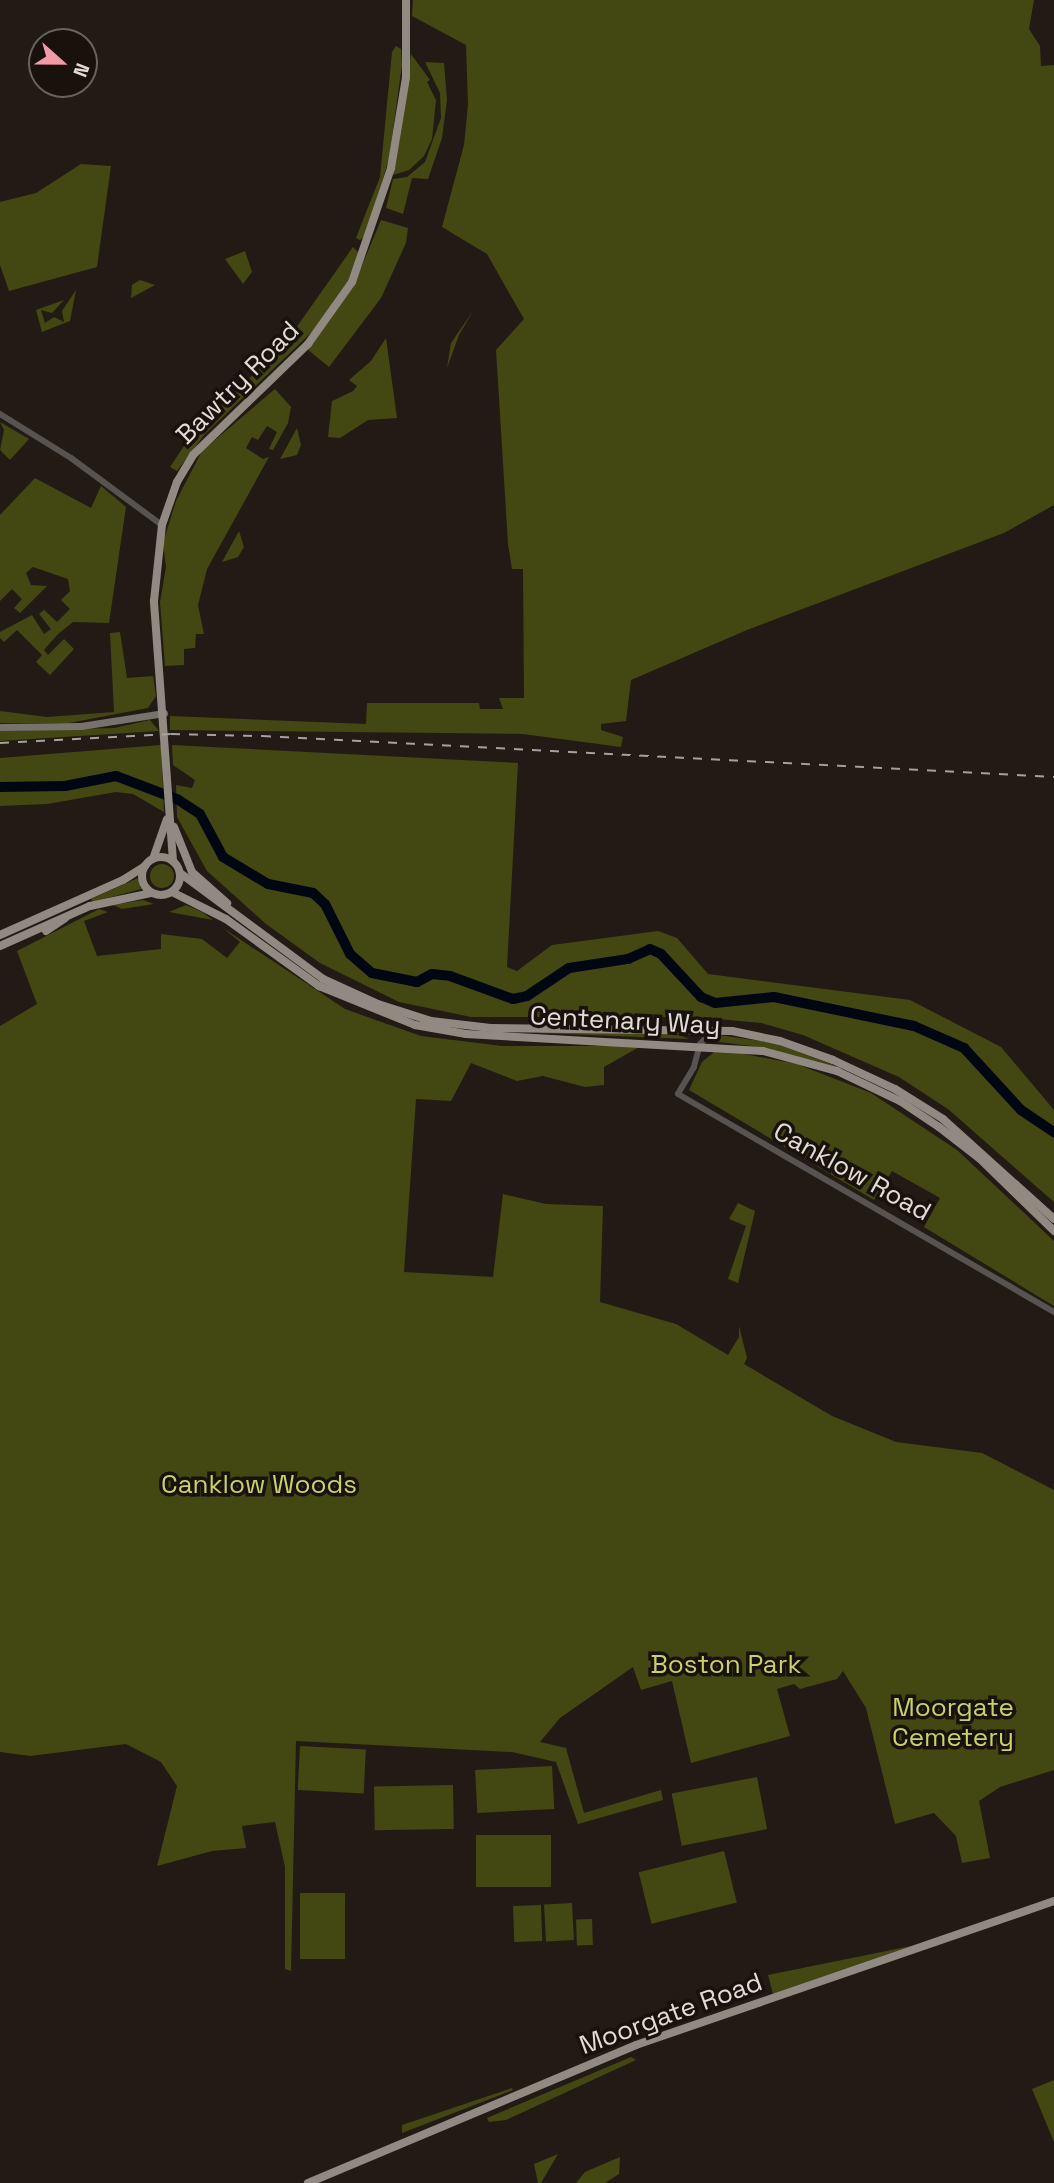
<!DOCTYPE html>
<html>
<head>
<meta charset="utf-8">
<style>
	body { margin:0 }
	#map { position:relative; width:1054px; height:2183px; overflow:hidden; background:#221b15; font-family:"Space Grotesk",sans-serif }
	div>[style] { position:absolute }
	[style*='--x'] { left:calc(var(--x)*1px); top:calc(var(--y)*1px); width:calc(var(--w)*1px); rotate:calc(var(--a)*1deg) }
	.green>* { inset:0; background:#434712; transform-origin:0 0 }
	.round { border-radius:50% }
	.river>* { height:10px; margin:-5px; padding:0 5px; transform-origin:5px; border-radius:5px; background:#000612 }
	.tertiary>* { height:6px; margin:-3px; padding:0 3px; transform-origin:3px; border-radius:3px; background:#575350 }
	.secondary>* { height:7px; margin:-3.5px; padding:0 3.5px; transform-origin:3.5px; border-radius:3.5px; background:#78726d }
	.primary>* { height:8px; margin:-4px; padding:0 4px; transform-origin:4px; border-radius:4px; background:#918a83 }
	.primary>.ring { margin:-4px; padding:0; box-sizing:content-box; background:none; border:8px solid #918a83; border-radius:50% }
	.rail>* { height:2px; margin-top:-1px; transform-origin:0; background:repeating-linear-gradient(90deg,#a7a19d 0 9px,transparent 0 18px) }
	span { translate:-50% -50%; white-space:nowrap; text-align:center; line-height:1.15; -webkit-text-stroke:7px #19120c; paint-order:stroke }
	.street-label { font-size:26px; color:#e2dcd9 }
	.park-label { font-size:26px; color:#c8d16c }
	.north { position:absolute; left:28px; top:28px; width:70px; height:70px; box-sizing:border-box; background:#19120c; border:2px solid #69635e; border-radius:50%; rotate:111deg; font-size:19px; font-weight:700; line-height:28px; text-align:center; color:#e2dcd9 }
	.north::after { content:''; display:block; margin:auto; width:24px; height:32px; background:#f39aa7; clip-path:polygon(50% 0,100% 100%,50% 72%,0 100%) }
</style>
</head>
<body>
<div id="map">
	<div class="green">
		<div style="clip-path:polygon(413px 0,1034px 0,1029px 29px,1040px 46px,1041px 66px,1054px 65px,1054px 505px,1004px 533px,747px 630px,631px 680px,626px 721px,601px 724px,601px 730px,623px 737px,621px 747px,523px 734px,170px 730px,170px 716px,366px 724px,367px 703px,479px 703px,480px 709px,503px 709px,499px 698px,524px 698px,523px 569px,512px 569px,508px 544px,496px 350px,524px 319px,487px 254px,442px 227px,464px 145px,468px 105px,466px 45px,412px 16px)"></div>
		<div style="clip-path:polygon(396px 46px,401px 49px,402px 65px,389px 159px,365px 236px,360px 240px,356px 238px,380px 177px,392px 52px)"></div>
		<div style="clip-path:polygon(411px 54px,430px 80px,427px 82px,436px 100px,432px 139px,424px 156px,409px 170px,393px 175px)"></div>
		<div style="clip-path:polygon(425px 62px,444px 63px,447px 100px,442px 138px,428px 179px,412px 178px,403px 214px,386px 208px,393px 179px,407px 177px,425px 162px,441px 118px,440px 93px)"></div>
		<div style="clip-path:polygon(81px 164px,111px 166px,97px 267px,9px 291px,0 265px,0 202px,36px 193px)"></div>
		<div style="clip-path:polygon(381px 220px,408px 228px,406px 243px,381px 298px,329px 367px,307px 349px,353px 287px)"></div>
		<div style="clip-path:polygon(353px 247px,359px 253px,347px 285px,314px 330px,205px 434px,177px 471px,170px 467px,190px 437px,183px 432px,198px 427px,284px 345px)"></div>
		<div style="clip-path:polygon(245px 251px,252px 272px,243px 284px,225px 259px)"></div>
		<div style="clip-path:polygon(140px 280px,155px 285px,131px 298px,132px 285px)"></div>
		<div style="clip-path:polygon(76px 290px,70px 321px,42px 332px,36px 310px,64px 300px,52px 313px,41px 310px,45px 323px,54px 317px,64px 322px,62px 311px)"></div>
		<div style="clip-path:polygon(473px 311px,459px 335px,447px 368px,451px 343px)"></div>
		<div style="clip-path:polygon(386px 338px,397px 418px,368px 420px,340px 438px,328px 437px,332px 401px,353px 391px,357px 386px,349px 380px,371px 361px)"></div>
		<div style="clip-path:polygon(275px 389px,291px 407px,288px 423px,273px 450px,269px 449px,277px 432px,267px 426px,258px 440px,252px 437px,246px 448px,263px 459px,269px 457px,207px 569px,198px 605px,204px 634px,196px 634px,195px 648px,184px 649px,184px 665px,165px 666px,160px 602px,166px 567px,163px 543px,176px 501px,202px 451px)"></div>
		<div style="clip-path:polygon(0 422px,29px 439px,10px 460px,0 450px,4px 430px)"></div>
		<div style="clip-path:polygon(297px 428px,301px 445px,297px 455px,280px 459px)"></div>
		<div style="clip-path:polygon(35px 478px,91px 508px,101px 486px,126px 507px,109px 623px,73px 622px,58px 634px,44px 650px,48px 655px,64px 639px,74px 649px,50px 675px,36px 662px,42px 655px,17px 630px,4px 642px,0 638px,0 632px,32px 615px,44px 634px,51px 629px,39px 614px,44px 610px,40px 606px,57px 622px,70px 609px,61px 600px,70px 591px,68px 579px,33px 567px,26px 573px,31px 585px,47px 586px,20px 613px,14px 608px,22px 599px,12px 589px,0 601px,0 515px)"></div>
		<div style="clip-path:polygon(239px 531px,244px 547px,238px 557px,222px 562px)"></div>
		<div style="clip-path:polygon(120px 632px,127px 678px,153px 676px,156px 696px,148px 708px,69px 723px,0 723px,0 711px,47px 717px,114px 712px,110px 633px)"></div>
		<div style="clip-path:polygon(150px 720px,159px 731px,0 741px,0 731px,114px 728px)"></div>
		<div style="clip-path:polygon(161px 745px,164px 812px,133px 794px,116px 792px,47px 804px,0 806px,0 758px)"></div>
		<div style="clip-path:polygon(172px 745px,518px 763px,507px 967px,517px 971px,552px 945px,658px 931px,677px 938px,708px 974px,910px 1000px,1001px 1047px,1054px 1110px,1054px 1202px,948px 1109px,899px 1077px,803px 1035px,761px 1023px,697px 1017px,471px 1017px,399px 1002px,320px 963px,266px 924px,207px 871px,177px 817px,176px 785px,192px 788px,195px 780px,173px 765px)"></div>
		<div class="round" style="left:150px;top:864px;width:24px;height:24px"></div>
		<div style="clip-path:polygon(138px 878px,141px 889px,93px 902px,91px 899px)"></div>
		<div style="clip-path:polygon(143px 900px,154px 904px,122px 909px,113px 905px)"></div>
		<div style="clip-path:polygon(186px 905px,202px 912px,213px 920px,169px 912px)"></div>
		<div style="clip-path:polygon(99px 909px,108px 912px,84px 921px,97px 956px,161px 949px,161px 934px,202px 939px,227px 958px,240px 942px,223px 928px,345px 1009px,421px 1036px,502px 1046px,641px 1046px,604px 1067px,604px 1085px,585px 1087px,543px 1076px,517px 1081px,471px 1063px,451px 1101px,416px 1099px,404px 1272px,493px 1277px,503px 1194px,546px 1204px,603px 1206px,600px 1302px,676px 1324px,728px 1355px,739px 1337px,739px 1326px,747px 1358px,744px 1364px,832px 1416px,896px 1442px,982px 1453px,1054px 1490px,1054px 1770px,1000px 1787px,979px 1801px,990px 1858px,962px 1863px,956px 1836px,934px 1813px,895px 1824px,866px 1708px,843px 1671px,837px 1679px,800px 1689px,794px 1684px,777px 1689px,790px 1736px,691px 1763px,672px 1681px,641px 1690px,633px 1667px,560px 1718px,540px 1742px,566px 1748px,584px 1813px,661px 1790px,663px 1800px,578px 1824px,556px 1762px,512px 1752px,296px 1741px,291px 1971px,285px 1969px,285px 1867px,275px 1822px,242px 1826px,246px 1848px,212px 1851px,157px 1866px,177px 1786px,161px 1762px,126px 1744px,30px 1756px,0 1752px,0 1026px,37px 1004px,17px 951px)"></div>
		<div style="clip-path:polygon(540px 1031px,676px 1034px,689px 1039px,540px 1033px)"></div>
		<div style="clip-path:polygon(719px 1035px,774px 1043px,842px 1068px,760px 1047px,710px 1041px)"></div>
		<div style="clip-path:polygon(718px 1049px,797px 1064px,871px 1093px,957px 1150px,1054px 1241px,1054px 1306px,924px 1227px,940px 1198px,892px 1171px,874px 1200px,689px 1090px,702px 1062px)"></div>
		<div style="clip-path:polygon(738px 1203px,755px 1211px,738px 1283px,728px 1279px,746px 1226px,729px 1219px)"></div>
		<div style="left:300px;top:1746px;width:66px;height:44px;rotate:3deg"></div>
		<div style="left:552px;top:1766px;width:43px;height:77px;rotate:87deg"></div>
		<div style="left:757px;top:1777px;width:53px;height:87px;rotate:79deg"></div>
		<div style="left:453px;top:1785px;width:44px;height:79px;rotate:89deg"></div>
		<div style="left:476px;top:1835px;width:75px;height:52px"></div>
		<div style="left:724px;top:1851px;width:53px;height:88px;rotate:76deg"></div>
		<div style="left:300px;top:1893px;width:45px;height:66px"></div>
		<div style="left:572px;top:1903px;width:37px;height:28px;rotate:87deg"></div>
		<div style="left:541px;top:1905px;width:36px;height:28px;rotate:88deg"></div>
		<div style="left:592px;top:1919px;width:26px;height:16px;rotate:88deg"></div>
		<div style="clip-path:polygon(911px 1946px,773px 1994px,768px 1975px)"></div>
		<div style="clip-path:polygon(631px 2057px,636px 2060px,506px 2120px,489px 2122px,487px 2118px)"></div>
		<div style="clip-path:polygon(1054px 2080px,1054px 2142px,1032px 2089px)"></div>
		<div style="clip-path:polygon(512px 2088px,513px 2090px,402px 2133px,402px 2125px)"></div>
		<div style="clip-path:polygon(558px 2154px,541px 2183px,538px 2183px,534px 2164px)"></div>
		<div style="clip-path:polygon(620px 2157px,619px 2174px,605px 2183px,576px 2183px,585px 2172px)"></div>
	</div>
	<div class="river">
		<div style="--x:0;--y:787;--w:65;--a:-0.9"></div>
		<div style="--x:65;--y:786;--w:52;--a:-11.1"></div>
		<div style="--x:116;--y:776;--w:65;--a:20.7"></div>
		<div style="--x:177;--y:799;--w:27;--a:33"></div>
		<div style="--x:200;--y:814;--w:49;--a:61.9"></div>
		<div style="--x:223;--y:857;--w:52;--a:31"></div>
		<div style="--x:268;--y:884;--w:46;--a:11.3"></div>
		<div style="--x:313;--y:893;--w:16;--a:43"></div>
		<div style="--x:325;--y:904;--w:56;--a:63.4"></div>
		<div style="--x:350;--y:954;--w:29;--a:41"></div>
		<div style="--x:372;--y:973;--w:46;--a:11.3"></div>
		<div style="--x:417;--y:982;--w:17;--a:-28"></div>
		<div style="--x:432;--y:974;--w:18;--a:6"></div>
		<div style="--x:450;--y:976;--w:67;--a:20.1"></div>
		<div style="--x:513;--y:999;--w:14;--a:-12"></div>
		<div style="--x:527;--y:996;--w:50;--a:-33.7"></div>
		<div style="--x:569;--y:968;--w:60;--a:-8.7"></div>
		<div style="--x:628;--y:959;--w:24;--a:-24"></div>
		<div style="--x:650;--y:949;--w:12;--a:24"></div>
		<div style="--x:661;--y:954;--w:59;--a:47.1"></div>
		<div style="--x:701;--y:997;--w:15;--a:23"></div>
		<div style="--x:715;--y:1003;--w:59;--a:-5.8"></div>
		<div style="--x:774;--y:997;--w:143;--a:11.7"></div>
		<div style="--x:914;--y:1026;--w:55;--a:23.7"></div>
		<div style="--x:964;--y:1048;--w:84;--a:47.4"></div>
		<div style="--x:1021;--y:1110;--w:40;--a:34"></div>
	</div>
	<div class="tertiary">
		<div style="--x:0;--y:414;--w:84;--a:31.8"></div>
		<div style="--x:71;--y:458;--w:113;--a:36.4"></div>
		<div style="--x:713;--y:1031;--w:18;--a:135"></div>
		<div style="--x:700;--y:1044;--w:24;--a:105"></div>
		<div style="--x:694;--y:1067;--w:31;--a:121"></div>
		<div style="--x:678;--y:1094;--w:435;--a:30.1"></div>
	</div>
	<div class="secondary">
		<div style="--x:0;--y:727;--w:81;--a:-0.7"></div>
		<div style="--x:81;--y:726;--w:84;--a:-8.9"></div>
	</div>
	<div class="primary">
		<div style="--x:174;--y:827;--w:48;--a:68.2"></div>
		<div style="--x:192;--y:872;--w:47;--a:41.5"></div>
		<div class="ring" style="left:142px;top:857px;width:30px;height:30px"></div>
		<div style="--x:153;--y:859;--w:42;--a:-70.7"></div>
		<div style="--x:173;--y:861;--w:261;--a:-94.2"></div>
		<div style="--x:154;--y:601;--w:76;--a:-84"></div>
		<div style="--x:162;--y:525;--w:46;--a:-70.8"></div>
		<div style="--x:177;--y:482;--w:31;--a:-59"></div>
		<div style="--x:193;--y:455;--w:160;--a:-44"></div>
		<div style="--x:308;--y:344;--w:76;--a:-54.6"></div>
		<div style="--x:352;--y:282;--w:120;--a:-71.1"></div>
		<div style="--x:391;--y:168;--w:92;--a:-80.6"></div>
		<div style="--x:406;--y:77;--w:77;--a:-90"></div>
		<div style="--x:180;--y:873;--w:178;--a:36.5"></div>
		<div style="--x:323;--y:979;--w:60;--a:24.4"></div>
		<div style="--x:378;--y:1004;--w:56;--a:17.8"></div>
		<div style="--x:431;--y:1021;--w:60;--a:6.7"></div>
		<div style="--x:491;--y:1028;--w:241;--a:0.7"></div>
		<div style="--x:732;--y:1031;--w:49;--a:11.8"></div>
		<div style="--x:780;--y:1041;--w:56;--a:19.7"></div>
		<div style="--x:833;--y:1060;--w:68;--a:25.1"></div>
		<div style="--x:895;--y:1089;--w:57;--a:32"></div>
		<div style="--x:943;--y:1119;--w:149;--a:42"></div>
		<div style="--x:172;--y:892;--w:60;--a:26.6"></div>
		<div style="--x:226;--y:919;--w:115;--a:35.8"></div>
		<div style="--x:319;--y:986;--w:104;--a:22.1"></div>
		<div style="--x:415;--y:1025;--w:52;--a:10"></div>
		<div style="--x:466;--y:1034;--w:297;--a:3.3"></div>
		<div style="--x:763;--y:1051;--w:77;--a:15.1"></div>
		<div style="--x:837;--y:1071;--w:70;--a:25.5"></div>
		<div style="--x:900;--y:1101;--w:47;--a:33.7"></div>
		<div style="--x:939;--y:1127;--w:51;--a:37.8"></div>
		<div style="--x:979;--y:1158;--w:105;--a:44.2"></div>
		<div style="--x:46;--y:931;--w:23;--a:-34"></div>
		<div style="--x:0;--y:935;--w:135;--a:-24.1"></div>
		<div style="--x:123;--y:880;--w:26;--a:-32"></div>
		<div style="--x:0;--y:946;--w:98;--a:-24"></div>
		<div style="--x:90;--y:906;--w:62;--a:-12"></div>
		<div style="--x:308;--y:2183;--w:356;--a:-22.8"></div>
		<div style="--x:636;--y:2045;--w:442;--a:-19"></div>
	</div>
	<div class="rail">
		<div style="--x:0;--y:743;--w:171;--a:-3"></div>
		<div style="--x:171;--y:734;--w:91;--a:1.3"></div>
		<div style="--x:262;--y:736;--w:793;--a:2.96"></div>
	</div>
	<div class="street-label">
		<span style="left:238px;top:383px;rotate:-45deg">Bawtry Road</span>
		<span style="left:625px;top:1021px;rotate:3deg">Centenary Way</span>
		<span style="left:852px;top:1172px;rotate:29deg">Canklow Road</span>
		<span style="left:671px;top:2014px;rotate:-20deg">Moorgate Road</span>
	</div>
	<div class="park-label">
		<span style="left:259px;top:1485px">Canklow Woods</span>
		<span style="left:726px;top:1665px">Boston Park</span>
		<span style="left:953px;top:1723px">Moorgate<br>Cemetery</span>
	</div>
	<div class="north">N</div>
</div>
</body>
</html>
